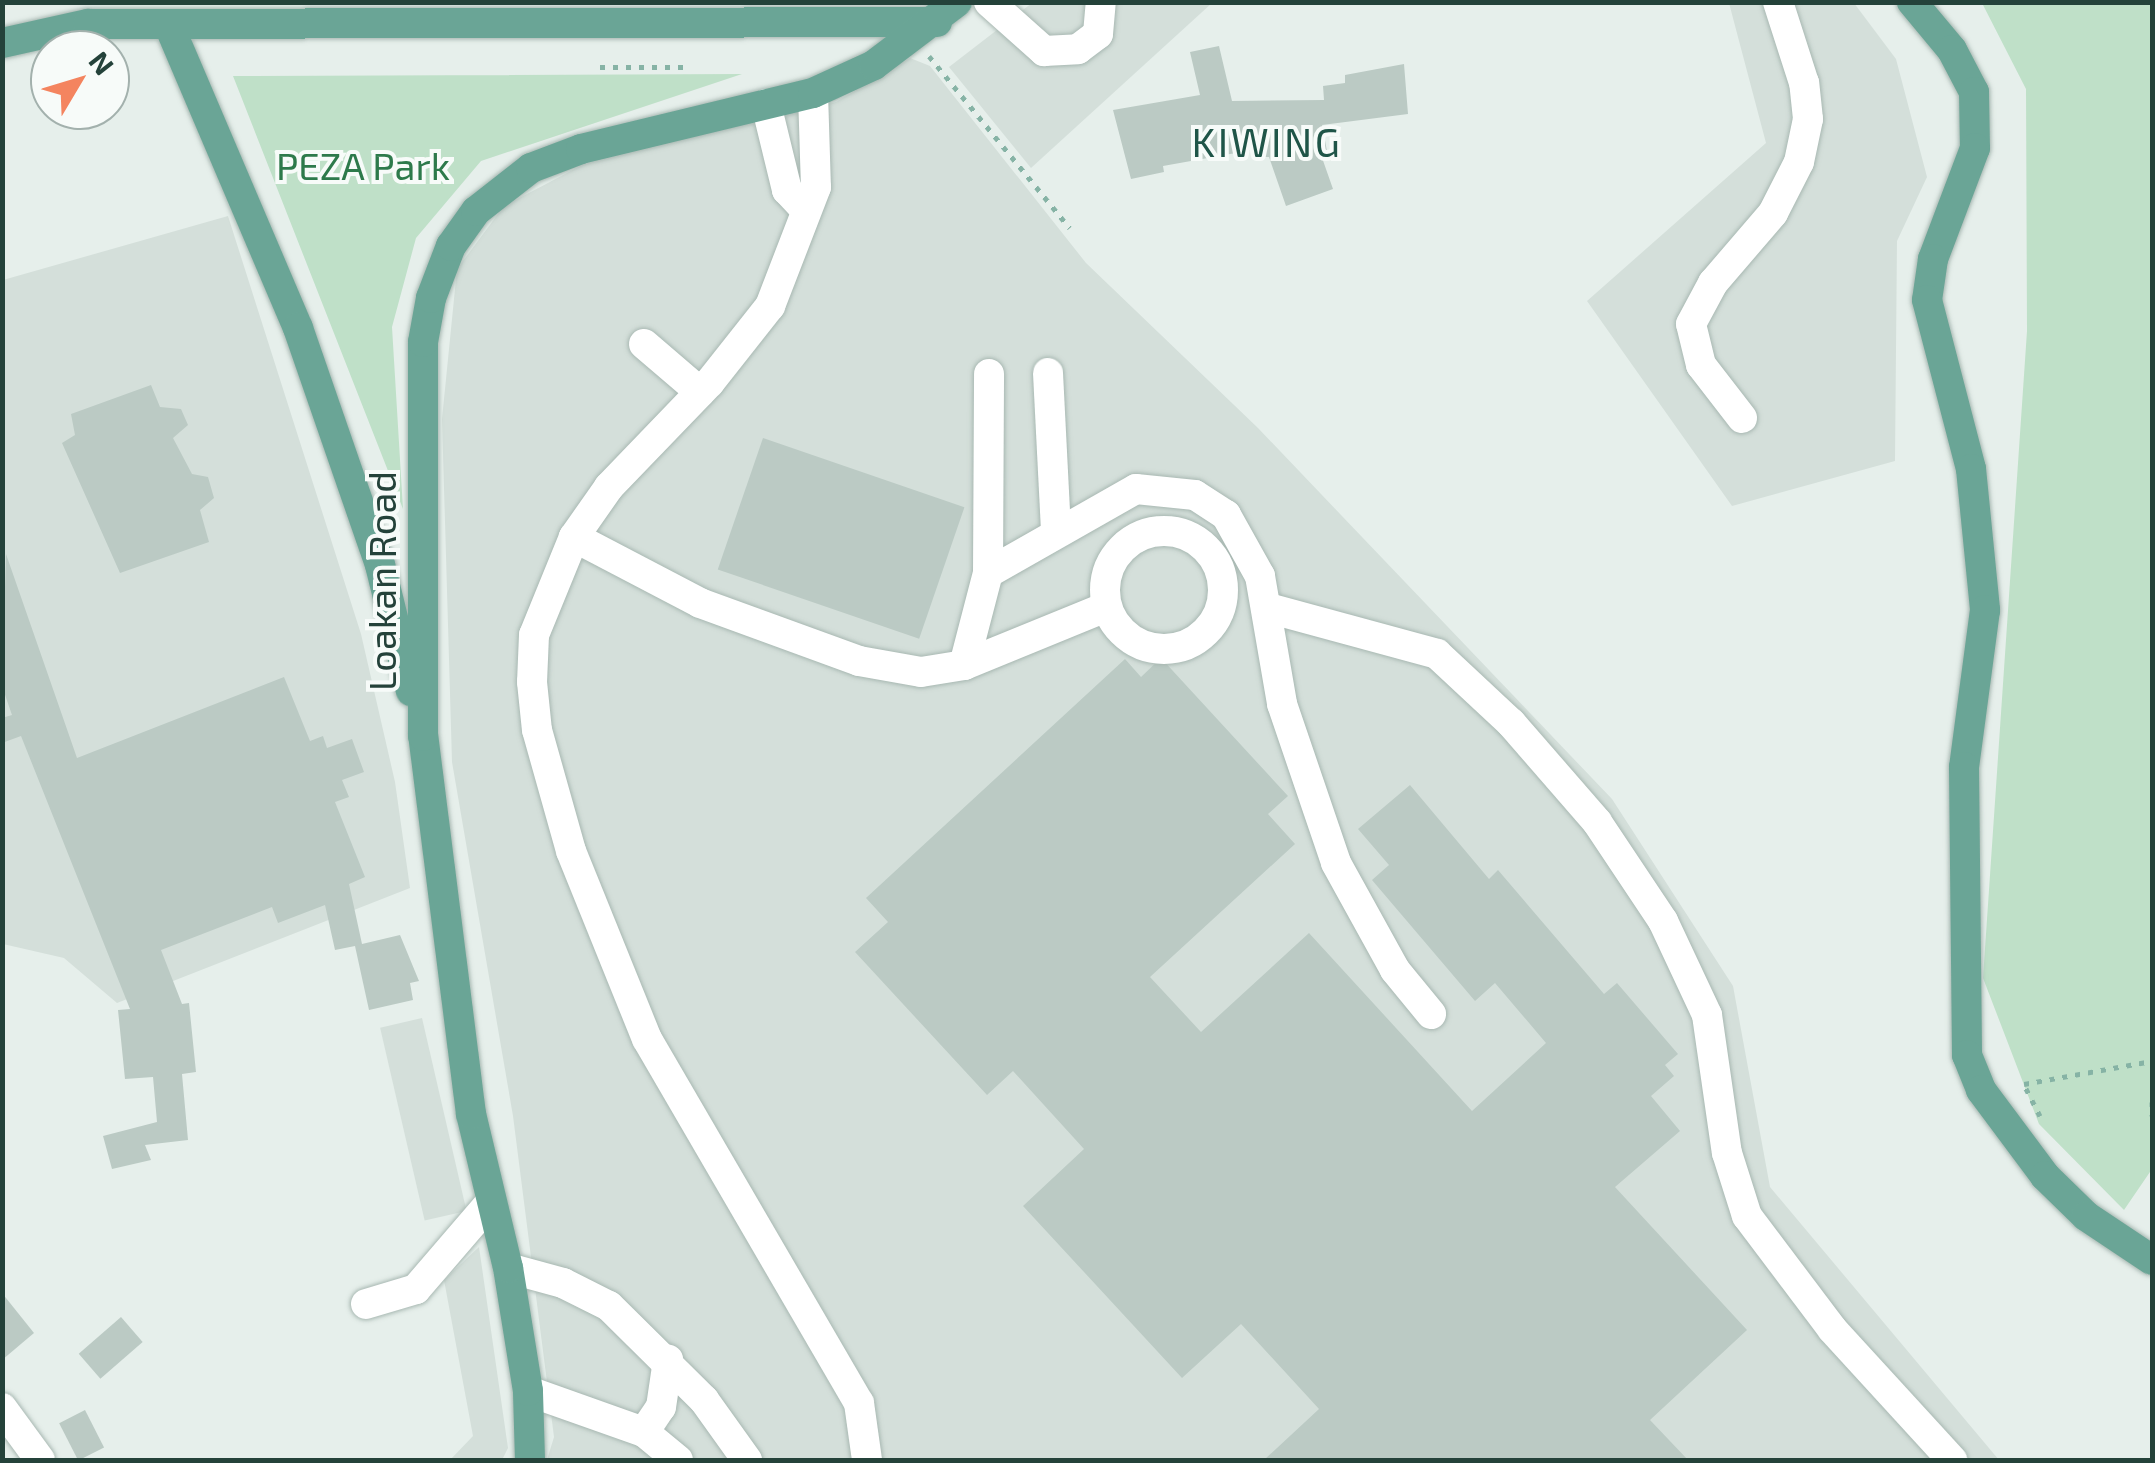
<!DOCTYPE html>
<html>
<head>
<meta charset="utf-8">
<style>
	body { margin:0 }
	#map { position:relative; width:2155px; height:1463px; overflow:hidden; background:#e6efeb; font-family:"Exo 2",sans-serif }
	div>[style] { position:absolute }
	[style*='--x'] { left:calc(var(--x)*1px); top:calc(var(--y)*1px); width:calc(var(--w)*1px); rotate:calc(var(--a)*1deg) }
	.built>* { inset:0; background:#d4dfda; transform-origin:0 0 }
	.green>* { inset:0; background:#bfe0c8 }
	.building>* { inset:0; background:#bbcac4; transform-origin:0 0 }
	.path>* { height:5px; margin-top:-2.5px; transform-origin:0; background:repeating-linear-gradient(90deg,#86b3a5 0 5px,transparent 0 13px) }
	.roads { filter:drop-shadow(0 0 2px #a8b8b2) drop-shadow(0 0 2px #a8b8b2) }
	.minor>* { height:30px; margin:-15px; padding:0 15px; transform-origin:15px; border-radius:15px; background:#fff }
	.minor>.ring { margin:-15px; padding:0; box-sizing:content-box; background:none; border:30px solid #fff; border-radius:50% }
	.major>* { height:30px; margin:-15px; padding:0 15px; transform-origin:15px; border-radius:15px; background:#6aa596 }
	span { translate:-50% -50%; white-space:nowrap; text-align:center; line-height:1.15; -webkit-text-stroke:8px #f7fbf9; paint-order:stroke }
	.park-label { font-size:38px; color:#2d7a4b }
	.street-label { font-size:38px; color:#24423a }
	.neighbourhood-label { font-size:40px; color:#1f5548; letter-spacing:2.5px }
	.frame { position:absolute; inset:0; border:5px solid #24423a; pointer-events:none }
	.north { position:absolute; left:30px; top:30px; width:100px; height:100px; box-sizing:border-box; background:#f7fbf9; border:2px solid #a3b1ad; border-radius:50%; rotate:52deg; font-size:28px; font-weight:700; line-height:40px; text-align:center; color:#24423a }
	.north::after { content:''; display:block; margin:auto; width:35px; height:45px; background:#f4845f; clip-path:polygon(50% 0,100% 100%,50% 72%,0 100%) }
</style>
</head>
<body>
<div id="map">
	<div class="built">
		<div style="clip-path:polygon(1032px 3px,1212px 3px,1031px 168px,949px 67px)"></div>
		<div style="clip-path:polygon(1729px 3px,1854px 3px,1896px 59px,1927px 177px,1897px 241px,1895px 461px,1732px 506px,1587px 301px,1766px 143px)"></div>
		<div style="clip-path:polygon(910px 58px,930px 66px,1086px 263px,1258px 428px,1612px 799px,1733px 986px,1770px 1187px,1999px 1460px,547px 1460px,554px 1437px,513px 1116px,452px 762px,442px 419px,457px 269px,504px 206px,584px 164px,836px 102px)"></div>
		<div style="clip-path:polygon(228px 216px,361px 634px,395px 782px,410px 888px,117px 1003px,64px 958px,3px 944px,3px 280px)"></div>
		<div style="left:422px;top:1018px;width:198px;height:43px;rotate:77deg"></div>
		<div style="clip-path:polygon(479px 1247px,508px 1448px,502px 1460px,450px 1460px,473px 1436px,444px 1280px)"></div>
	</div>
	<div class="green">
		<div style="clip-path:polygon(1982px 3px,2152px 3px,2152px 1169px,2124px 1210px,2039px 1124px,1983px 978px,2027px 331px,2026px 89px)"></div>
		<div style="clip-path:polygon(742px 74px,481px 161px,416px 238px,392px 327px,403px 509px,233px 76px)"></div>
	</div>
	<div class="building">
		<div style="clip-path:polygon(1219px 46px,1232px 101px,1324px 100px,1323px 86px,1345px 83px,1345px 75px,1404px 64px,1408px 114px,1322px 125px,1327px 151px,1320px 152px,1333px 189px,1286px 206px,1269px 157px,1258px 157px,1258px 149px,1163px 166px,1164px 172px,1131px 179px,1113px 110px,1200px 95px,1190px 52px)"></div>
		<div style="clip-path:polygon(151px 385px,160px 407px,181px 409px,188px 425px,173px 438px,192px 474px,208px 477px,214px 498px,200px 510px,209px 542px,120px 573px,62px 443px,75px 435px,71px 414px)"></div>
		<div style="left:763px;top:438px;width:213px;height:139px;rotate:19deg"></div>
		<div style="clip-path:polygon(6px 554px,77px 758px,284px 677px,310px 741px,323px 736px,327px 748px,352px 739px,364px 772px,342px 780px,349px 797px,335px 802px,365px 877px,349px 884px,362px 944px,400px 935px,419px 981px,410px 983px,413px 1000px,369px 1010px,355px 946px,335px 950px,325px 905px,278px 923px,272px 907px,161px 950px,182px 1004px,189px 1003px,196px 1072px,182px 1074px,188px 1140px,145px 1145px,151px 1160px,112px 1169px,103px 1136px,157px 1122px,153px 1077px,125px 1079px,118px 1010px,130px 1009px,21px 736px,2px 743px,2px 718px,12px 715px,2px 686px)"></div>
		<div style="clip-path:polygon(1161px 658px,1288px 796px,1268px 814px,1295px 844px,1150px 977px,1201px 1032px,1309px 933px,1472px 1111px,1546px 1043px,1495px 983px,1475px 1001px,1372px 880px,1389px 865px,1358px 829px,1410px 785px,1489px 879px,1498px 870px,1604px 994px,1617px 983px,1678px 1054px,1665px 1065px,1674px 1076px,1651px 1096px,1680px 1131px,1615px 1187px,1747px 1330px,1650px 1420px,1688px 1460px,1264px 1460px,1319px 1409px,1241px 1324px,1182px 1378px,1023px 1206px,1084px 1149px,1013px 1071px,987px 1095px,855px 952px,888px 922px,866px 898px,1125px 659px,1141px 677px)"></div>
		<div style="clip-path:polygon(2px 1293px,34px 1333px,2px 1360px)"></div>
		<div style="left:121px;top:1317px;width:33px;height:56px;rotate:49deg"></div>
		<div style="left:85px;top:1410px;width:42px;height:29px;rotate:63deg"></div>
	</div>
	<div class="path">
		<div style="--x:929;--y:56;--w:222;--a:50.7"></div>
		<div style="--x:600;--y:67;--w:83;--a:0"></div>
		<div style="--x:2152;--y:1102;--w:14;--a:90"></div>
		<div style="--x:2040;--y:1116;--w:36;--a:-117"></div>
		<div style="--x:2024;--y:1084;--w:130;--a:-10.2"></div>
	</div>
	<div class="roads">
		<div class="minor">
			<div style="--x:989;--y:2;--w:74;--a:41.7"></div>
			<div style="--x:1044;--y:51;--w:34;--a:-3"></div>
			<div style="--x:1078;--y:49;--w:25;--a:-37"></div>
			<div style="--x:1098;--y:34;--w:32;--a:-85"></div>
			<div style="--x:813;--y:93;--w:94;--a:88.2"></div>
			<div style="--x:816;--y:187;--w:128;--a:111.1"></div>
			<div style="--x:770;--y:306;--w:97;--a:128.3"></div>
			<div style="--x:710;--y:382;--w:146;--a:133.9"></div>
			<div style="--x:609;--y:487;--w:61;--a:125"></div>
			<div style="--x:574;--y:537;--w:106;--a:112.2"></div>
			<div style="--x:534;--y:635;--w:47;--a:92.4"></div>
			<div style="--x:532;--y:682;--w:48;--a:84.1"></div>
			<div style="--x:537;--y:730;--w:126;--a:74.3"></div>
			<div style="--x:571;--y:851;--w:203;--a:68"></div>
			<div style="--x:647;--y:1039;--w:421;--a:59.8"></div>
			<div style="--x:859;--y:1403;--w:58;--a:82"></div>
			<div style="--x:766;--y:104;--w:89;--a:76.3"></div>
			<div style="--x:787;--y:190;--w:23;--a:47"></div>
			<div style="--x:644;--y:344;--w:74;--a:40.6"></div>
			<div style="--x:1048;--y:373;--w:160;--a:87.1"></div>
			<div style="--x:1742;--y:418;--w:67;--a:-127.7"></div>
			<div style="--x:1701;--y:365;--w:42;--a:-103.7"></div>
			<div style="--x:1691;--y:324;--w:47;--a:-61.8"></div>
			<div style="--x:1713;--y:283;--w:92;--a:-49.4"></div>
			<div style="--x:1773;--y:213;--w:57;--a:-63"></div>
			<div style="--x:1799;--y:162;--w:44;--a:-78.2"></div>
			<div style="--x:1808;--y:119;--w:36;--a:-96"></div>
			<div style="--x:1804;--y:83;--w:85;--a:-107.8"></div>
			<div class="ring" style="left:1105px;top:531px;width:88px;height:88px"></div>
			<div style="--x:574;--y:537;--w:142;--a:27.6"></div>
			<div style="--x:700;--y:603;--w:169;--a:20"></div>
			<div style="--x:859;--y:661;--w:63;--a:10.1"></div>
			<div style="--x:921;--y:672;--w:44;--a:-9.2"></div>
			<div style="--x:964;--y:665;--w:153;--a:-22.2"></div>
			<div style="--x:988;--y:573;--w:170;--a:-29.6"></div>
			<div style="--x:1136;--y:489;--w:59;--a:5.8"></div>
			<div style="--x:1195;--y:495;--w:37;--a:33"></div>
			<div style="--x:1226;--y:515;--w:70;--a:60.9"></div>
			<div style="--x:1260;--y:576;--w:130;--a:80.2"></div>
			<div style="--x:1282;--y:704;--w:168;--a:71.2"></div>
			<div style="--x:1336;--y:863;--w:122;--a:61.1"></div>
			<div style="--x:1395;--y:970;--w:57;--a:50.7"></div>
			<div style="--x:1268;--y:608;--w:175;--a:15.2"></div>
			<div style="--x:1437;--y:654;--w:101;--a:43"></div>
			<div style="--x:1511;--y:723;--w:131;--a:49"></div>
			<div style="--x:1597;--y:822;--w:119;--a:56.3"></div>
			<div style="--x:1663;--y:921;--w:104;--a:64.9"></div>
			<div style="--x:1707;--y:1015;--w:139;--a:81.8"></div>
			<div style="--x:1727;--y:1153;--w:66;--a:72.4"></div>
			<div style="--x:1747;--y:1216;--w:141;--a:53"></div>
			<div style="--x:1832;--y:1329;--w:178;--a:47.5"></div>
			<div style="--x:964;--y:665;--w:95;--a:-75.4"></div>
			<div style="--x:988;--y:573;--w:199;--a:-89.7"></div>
			<div style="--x:508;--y:1268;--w:57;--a:15.3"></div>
			<div style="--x:563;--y:1283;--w:51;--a:26.6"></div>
			<div style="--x:609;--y:1306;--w:134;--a:44.7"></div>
			<div style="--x:704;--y:1400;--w:74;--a:54.4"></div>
			<div style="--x:366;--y:1304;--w:52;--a:-16.7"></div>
			<div style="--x:416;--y:1289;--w:113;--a:-49.3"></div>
			<div style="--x:528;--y:1391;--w:123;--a:19.5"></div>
			<div style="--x:644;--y:1432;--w:44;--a:39.5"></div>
			<div style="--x:2;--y:1408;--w:64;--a:53.8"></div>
			<div style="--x:644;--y:1432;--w:30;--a:-56"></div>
			<div style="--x:661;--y:1407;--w:48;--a:-81.5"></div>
		</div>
		<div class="major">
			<div style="--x:1912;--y:2;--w:62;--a:50.2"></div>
			<div style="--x:1952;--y:50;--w:47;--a:62.4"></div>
			<div style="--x:1974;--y:92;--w:56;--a:89"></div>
			<div style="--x:1975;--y:148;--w:119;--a:110.7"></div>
			<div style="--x:1933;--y:259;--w:41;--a:98.3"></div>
			<div style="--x:1927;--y:300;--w:175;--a:75.4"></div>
			<div style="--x:1971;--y:469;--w:142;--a:84.3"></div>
			<div style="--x:1985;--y:610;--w:158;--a:97.6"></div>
			<div style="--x:1964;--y:767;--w:288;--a:89.4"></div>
			<div style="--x:1967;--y:1055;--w:38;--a:68"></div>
			<div style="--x:1981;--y:1090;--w:107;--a:53.3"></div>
			<div style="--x:2045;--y:1176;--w:57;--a:44.3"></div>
			<div style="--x:2086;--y:1216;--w:79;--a:33.7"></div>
			<div style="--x:170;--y:28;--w:326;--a:66.9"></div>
			<div style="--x:298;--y:328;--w:251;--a:70.9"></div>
			<div style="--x:380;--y:565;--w:130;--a:76.2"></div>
			<div style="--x:2;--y:43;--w:88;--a:-12.5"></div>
			<div style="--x:88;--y:24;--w:849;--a:-0.13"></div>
			<div style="--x:530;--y:1460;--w:69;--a:-91.7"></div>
			<div style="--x:528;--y:1391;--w:125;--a:-99.2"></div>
			<div style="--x:508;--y:1268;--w:158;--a:-103.5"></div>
			<div style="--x:471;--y:1114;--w:381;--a:-97.2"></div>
			<div style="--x:423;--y:736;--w:394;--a:-90"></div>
			<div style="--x:423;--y:342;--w:45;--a:-79.7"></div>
			<div style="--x:431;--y:298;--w:56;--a:-69"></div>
			<div style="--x:451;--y:246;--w:43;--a:-54.5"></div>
			<div style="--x:476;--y:211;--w:70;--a:-38"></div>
			<div style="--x:531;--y:168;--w:53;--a:-20.8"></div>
			<div style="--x:581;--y:149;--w:239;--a:-13.6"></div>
			<div style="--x:813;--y:93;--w:67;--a:-24.7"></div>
			<div style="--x:874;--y:65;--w:104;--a:-37.2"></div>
		</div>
	</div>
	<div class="park-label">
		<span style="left:363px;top:166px">PEZA Park</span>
	</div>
	<div class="street-label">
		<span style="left:382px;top:581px;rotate:-90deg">Loakan Road</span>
	</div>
	<div class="neighbourhood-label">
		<span style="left:1267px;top:141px">KIWING</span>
	</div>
	<div class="frame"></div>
	<div class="north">N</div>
</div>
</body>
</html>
